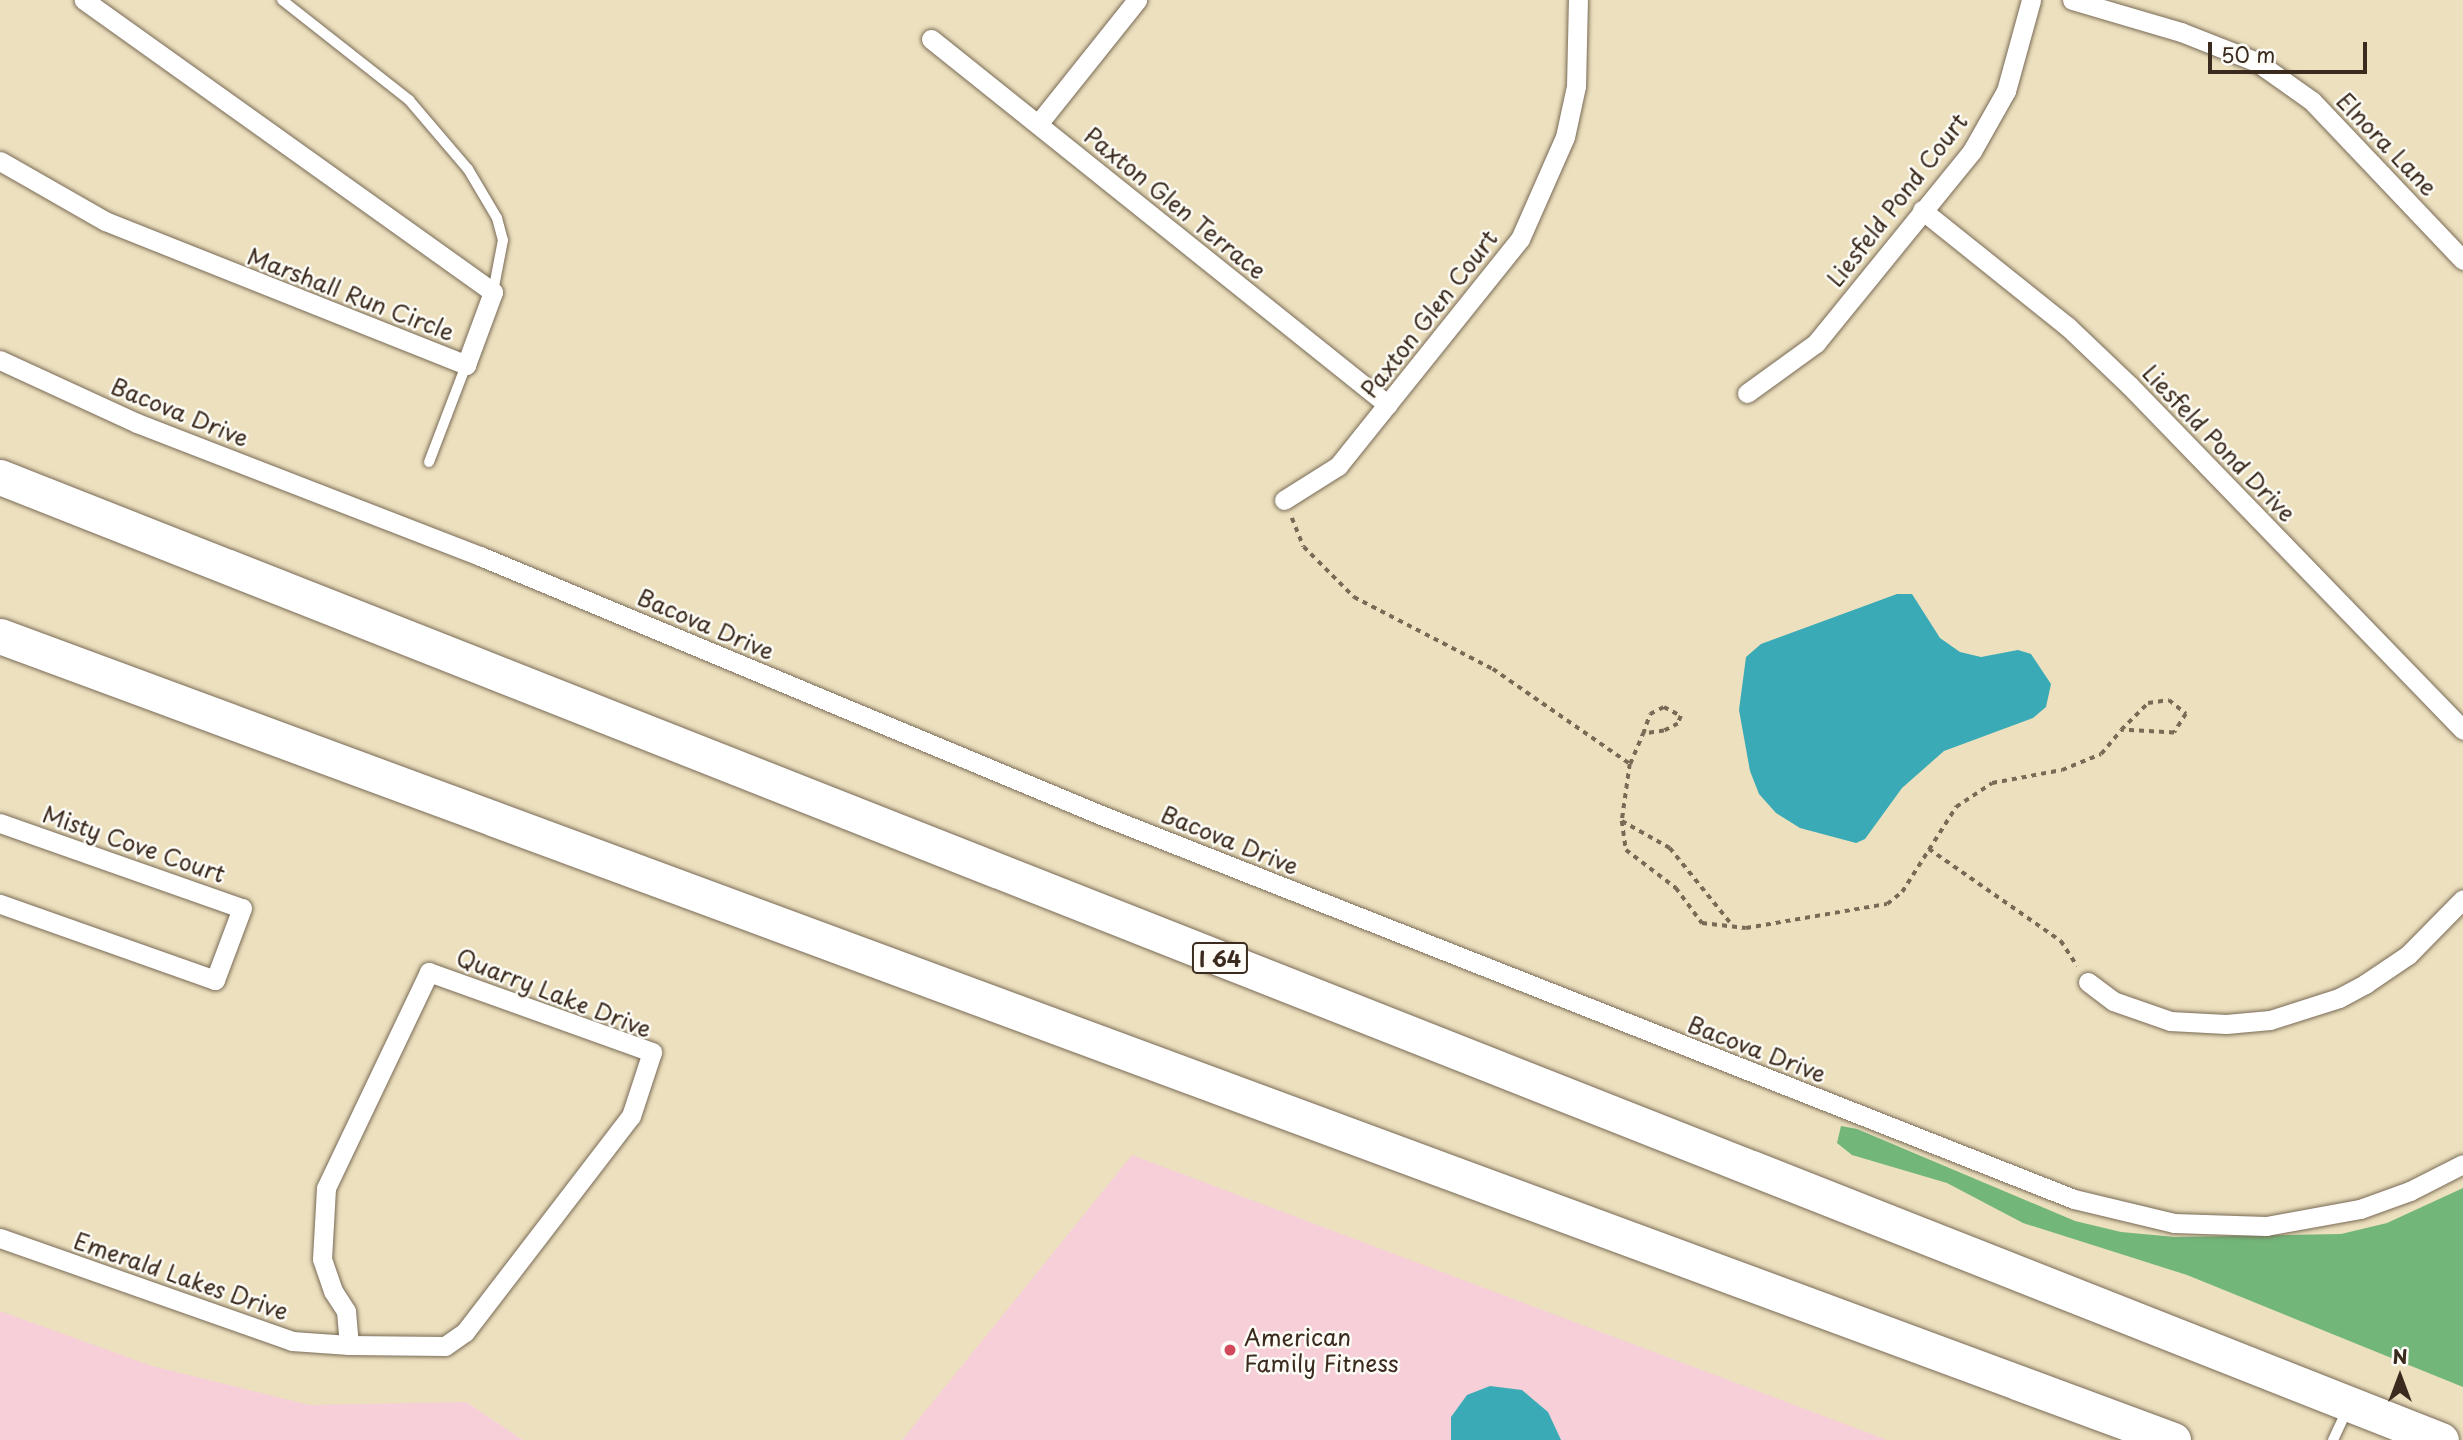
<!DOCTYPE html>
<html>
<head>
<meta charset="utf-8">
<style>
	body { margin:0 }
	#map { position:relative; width:2463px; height:1440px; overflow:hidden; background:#ece0be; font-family:"Playpen Sans",sans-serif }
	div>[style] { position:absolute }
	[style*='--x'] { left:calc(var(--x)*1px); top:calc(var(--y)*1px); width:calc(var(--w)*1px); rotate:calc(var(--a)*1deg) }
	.built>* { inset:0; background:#f6cfd8 }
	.forest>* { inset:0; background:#72b67a }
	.water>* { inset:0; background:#3aabb6 }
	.path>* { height:3.5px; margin-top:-1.75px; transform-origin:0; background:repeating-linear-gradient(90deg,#796a56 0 5px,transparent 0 10px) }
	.roads { filter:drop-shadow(0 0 2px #796a56) drop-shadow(0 0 2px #796a56) }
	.service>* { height:10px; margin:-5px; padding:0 5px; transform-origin:5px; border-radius:5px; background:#fff }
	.minor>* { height:19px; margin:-9.5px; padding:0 9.5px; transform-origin:9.5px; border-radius:9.5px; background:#fff }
	.motorway>* { height:35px; margin:-17.5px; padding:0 17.5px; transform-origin:17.5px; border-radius:17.5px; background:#fff }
	.dots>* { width:19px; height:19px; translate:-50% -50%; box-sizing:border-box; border:4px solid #fdfcf7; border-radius:50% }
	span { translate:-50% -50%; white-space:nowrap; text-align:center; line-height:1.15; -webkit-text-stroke:5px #fdfcf7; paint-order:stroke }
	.shield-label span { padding:2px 5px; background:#fdfcf7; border:2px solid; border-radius:5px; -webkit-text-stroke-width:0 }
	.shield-label { font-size:21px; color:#3b2a1e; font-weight:700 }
	.street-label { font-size:23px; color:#3b2a1e }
	.poi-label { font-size:23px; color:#3b2a1e }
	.left { translate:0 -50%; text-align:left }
	.north { position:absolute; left:2365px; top:1342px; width:70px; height:70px; -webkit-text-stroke:5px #fdfcf7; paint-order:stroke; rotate:0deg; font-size:19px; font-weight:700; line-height:28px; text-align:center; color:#3b2a1e }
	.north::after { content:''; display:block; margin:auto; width:24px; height:32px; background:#3b2a1e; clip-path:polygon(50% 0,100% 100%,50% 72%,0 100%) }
	.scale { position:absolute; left:2208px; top:42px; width:159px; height:32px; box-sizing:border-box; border:4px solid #3b2a1e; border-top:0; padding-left:9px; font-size:21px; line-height:24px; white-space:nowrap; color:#3b2a1e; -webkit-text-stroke:5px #fdfcf7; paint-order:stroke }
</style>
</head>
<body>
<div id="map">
	<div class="built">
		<div style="clip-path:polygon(1132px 1155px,1887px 1440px,902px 1440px)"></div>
		<div style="clip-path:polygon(0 1311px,152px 1366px,309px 1405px,466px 1402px,523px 1440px,0 1440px)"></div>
	</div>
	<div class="forest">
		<div style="clip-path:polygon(1841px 1126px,1857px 1129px,2075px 1221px,2121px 1232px,2175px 1237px,2341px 1234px,2387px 1223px,2463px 1188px,2463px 1387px,2187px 1275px,2023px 1223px,1947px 1183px,1852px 1155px,1837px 1143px)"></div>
	</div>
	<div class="water">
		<div style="clip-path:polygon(1897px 594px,1912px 594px,1940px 638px,1960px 652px,1981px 657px,2018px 650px,2031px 654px,2051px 684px,2046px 707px,2033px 718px,1944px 751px,1902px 788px,1865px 839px,1856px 843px,1800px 828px,1776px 813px,1759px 794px,1750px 771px,1739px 710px,1746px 657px,1761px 644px)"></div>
		<div style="clip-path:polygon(1490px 1386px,1522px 1390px,1548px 1412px,1561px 1440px,1451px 1440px,1451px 1417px,1467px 1395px)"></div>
	</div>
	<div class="path">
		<div style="--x:1292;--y:518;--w:31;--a:68"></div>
		<div style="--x:1304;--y:547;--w:71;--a:45"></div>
		<div style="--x:1354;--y:597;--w:157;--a:27.4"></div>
		<div style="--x:1493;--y:669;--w:167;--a:34.7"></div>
		<div style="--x:1630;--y:764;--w:58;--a:98"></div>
		<div style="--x:1622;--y:821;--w:29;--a:82"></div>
		<div style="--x:1626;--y:850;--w:63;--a:37.2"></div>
		<div style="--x:1676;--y:888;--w:44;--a:53.4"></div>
		<div style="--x:1702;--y:923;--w:44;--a:6.5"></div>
		<div style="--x:1746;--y:928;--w:143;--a:-9.7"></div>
		<div style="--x:1887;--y:904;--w:19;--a:-39"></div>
		<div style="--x:1902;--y:892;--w:101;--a:-57.6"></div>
		<div style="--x:1956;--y:807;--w:43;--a:-33.7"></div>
		<div style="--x:1992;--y:783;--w:71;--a:-10.5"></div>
		<div style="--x:2062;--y:770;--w:42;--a:-22.3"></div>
		<div style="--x:2101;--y:754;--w:31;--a:-50"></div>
		<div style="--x:2121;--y:730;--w:38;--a:-45"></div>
		<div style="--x:2148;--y:703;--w:21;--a:-8"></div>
		<div style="--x:2169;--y:700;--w:22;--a:39"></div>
		<div style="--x:2186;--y:714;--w:22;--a:122"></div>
		<div style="--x:2174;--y:733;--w:53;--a:-176.8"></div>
		<div style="--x:1630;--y:764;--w:33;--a:-67"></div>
		<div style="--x:1643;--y:734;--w:21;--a:-71"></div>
		<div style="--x:1650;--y:714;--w:16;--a:-27"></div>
		<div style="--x:1664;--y:707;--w:19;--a:28"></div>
		<div style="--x:1681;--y:716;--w:9;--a:111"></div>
		<div style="--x:1678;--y:724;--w:16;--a:153"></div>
		<div style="--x:1664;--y:731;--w:21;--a:172"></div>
		<div style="--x:1622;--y:821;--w:55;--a:29.4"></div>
		<div style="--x:1670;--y:848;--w:100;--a:51.1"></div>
		<div style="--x:1929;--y:849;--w:161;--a:34.9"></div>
		<div style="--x:2061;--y:941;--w:30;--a:57"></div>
	</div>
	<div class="roads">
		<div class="service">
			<div style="--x:282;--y:0;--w:162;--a:38.2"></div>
			<div style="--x:409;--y:100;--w:91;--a:49.5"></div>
			<div style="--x:468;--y:169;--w:57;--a:59.4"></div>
			<div style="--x:497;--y:218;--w:23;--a:75"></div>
			<div style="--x:503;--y:240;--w:53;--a:100.9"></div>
			<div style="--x:429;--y:462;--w:104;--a:-69.1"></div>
			<div style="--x:2333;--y:1440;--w:35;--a:-65"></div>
		</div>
		<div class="minor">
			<div style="--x:2072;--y:0;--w:114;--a:16.4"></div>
			<div style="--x:2181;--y:32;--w:82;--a:21.5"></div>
			<div style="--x:2257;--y:62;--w:67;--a:35.3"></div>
			<div style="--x:2312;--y:101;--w:219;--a:46.5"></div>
			<div style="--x:931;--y:39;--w:585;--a:38.69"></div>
			<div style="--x:1038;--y:124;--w:159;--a:-51.4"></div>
			<div style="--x:0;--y:161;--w:121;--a:29.7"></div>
			<div style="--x:105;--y:221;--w:389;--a:21.7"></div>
			<div style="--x:466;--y:365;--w:78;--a:-69.7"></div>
			<div style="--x:493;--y:292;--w:503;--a:-144.48"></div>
			<div style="--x:1922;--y:210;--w:186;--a:38.7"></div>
			<div style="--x:2067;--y:326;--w:86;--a:43.6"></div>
			<div style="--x:2129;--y:385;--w:480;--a:45.9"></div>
			<div style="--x:0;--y:360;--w:151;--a:24.7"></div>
			<div style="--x:137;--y:423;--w:368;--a:21.2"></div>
			<div style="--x:480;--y:556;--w:673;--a:22.64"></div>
			<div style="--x:1101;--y:815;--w:1046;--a:21.54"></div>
			<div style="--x:2074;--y:1199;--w:103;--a:13.5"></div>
			<div style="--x:2174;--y:1223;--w:92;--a:1.9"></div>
			<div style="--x:2266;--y:1226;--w:96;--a:-10.3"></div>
			<div style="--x:2360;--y:1209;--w:53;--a:-19.8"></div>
			<div style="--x:2410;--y:1191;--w:59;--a:-27"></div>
			<div style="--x:1747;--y:393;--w:85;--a:-35.9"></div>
			<div style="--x:1816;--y:343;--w:247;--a:-50.9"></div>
			<div style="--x:1972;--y:151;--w:69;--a:-60.5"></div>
			<div style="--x:2006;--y:91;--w:94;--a:-74.6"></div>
			<div style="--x:1284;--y:500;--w:64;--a:-32.2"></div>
			<div style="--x:1338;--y:466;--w:291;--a:-51.3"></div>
			<div style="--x:1520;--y:239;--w:111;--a:-66.2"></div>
			<div style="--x:1565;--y:137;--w:52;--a:-77.8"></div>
			<div style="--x:1576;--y:86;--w:86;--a:-88.7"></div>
			<div style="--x:0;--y:823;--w:256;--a:19.4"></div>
			<div style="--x:242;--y:908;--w:77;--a:110.6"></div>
			<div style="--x:215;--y:980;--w:228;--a:-160.5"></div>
			<div style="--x:2088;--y:982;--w:31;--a:37"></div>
			<div style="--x:2113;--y:1001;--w:60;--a:19.3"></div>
			<div style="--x:2170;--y:1021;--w:56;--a:3.1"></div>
			<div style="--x:2226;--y:1024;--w:44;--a:-5.2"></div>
			<div style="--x:2270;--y:1020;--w:72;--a:-17.7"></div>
			<div style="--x:2339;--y:998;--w:30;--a:-28"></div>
			<div style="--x:2365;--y:984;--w:52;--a:-34"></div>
			<div style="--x:2408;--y:955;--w:78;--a:-45.5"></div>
			<div style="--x:0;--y:1238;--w:310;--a:19.4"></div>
			<div style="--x:292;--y:1341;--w:57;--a:4"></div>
			<div style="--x:349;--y:1345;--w:96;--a:0.6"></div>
			<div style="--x:445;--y:1346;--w:24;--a:-35"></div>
			<div style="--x:465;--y:1332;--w:272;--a:-52.5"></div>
			<div style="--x:631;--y:1116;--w:67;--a:-71.8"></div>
			<div style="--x:652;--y:1052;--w:237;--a:-160.3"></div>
			<div style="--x:429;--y:972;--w:239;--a:115.5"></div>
			<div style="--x:326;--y:1188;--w:71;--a:93.2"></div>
			<div style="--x:322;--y:1259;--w:34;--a:71"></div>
			<div style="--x:333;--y:1291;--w:24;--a:57"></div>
			<div style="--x:346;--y:1311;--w:34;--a:85"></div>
		</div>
		<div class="motorway">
			<div style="--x:0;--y:477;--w:2624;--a:21.53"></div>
			<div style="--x:0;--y:636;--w:2317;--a:20.3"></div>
		</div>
	</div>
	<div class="dots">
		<div style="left:1230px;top:1350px;background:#d1495b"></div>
	</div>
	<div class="shield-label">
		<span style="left:1220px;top:958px">I 64</span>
	</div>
	<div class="street-label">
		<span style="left:2387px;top:144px;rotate:46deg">Elnora Lane</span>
		<span style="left:1897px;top:200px;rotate:-52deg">Liesfeld Pond Court</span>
		<span style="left:1175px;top:203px;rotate:39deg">Paxton Glen Terrace</span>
		<span style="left:351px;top:294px;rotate:21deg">Marshall Run Circle</span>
		<span style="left:1429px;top:314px;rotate:-52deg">Paxton Glen Court</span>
		<span style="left:180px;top:412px;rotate:22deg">Bacova Drive</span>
		<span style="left:2219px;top:443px;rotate:46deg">Liesfeld Pond Drive</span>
		<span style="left:706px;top:624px;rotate:23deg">Bacova Drive</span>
		<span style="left:1230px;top:840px;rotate:22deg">Bacova Drive</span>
		<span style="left:134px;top:844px;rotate:19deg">Misty Cove Court</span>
		<span style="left:554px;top:993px;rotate:21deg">Quarry Lake Drive</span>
		<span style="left:1757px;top:1049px;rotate:21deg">Bacova Drive</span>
		<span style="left:181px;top:1276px;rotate:19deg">Emerald Lakes Drive</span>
	</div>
	<div class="poi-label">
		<span class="left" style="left:1244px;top:1350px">American<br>Family Fitness</span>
	</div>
	<div class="north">N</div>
	<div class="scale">50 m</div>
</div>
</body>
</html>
